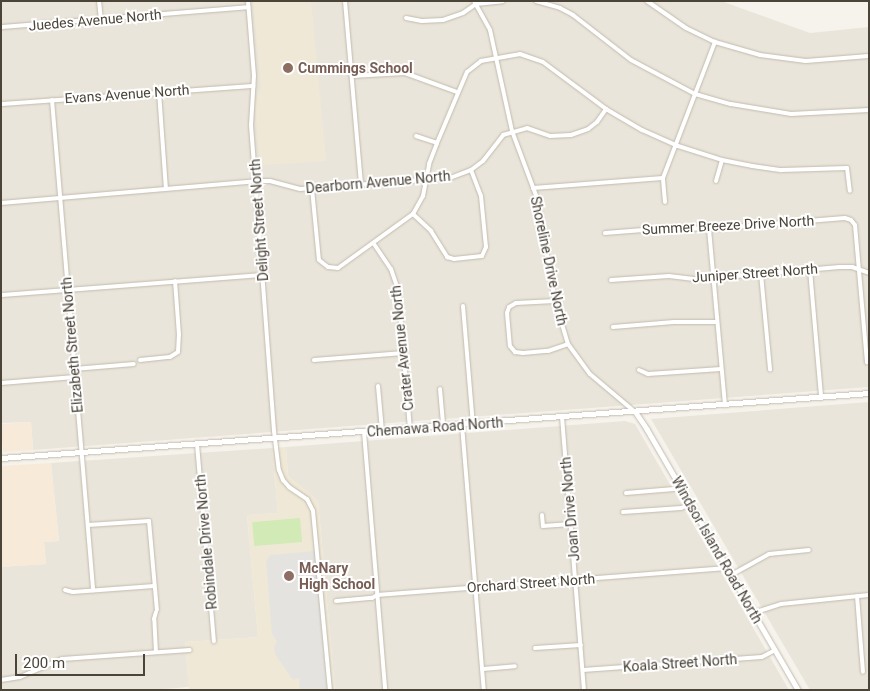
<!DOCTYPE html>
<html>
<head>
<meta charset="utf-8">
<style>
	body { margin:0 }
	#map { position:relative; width:870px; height:691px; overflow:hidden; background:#f6f3ec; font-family:Roboto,sans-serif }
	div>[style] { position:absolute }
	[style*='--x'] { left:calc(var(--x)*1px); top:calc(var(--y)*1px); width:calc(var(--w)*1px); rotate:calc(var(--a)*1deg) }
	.residential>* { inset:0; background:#eae5da }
	.commercial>* { inset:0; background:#f7ead8; transform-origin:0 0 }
	.education>* { inset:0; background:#efe8d6 }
	.green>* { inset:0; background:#d2eab5; transform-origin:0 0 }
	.parking>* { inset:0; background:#e5e3e0 }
	.roads { filter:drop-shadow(0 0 1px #c2bbae) drop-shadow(0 0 1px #c2bbae) }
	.minor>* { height:4px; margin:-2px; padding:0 2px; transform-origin:2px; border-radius:2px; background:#fff }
	.tertiary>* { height:4.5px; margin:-2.25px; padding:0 2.25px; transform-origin:2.25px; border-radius:2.25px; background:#fff }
	.dots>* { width:14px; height:14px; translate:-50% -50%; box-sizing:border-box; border:2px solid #fff; border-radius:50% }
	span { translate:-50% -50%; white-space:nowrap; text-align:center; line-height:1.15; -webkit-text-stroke:4px #fff; paint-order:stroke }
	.street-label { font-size:14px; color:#4b4439 }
	.education-label { font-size:14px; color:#785e54; font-weight:700 }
	.left { translate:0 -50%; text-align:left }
	.frame { position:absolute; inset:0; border:2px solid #4b4439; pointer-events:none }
	.scale { position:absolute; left:15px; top:654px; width:130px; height:22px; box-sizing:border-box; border:2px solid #4b4439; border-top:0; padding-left:6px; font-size:15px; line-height:18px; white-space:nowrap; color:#4b4439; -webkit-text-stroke:4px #fff; paint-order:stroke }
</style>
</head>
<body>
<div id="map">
	<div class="residential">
		<div style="clip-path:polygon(1px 1px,721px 1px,810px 33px,869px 27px,869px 387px,33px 450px,31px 422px,1px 423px)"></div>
		<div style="clip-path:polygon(869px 402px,869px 690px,810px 690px,651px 419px)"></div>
		<div style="clip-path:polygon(625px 421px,635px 424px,789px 690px,335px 690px,318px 501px,288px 476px,286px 447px)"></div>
		<div style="clip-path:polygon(272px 448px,278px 513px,247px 515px,258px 637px,185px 642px,189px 687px,151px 690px,1px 690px,1px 567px,46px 564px,44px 542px,59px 541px,51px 463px)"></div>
	</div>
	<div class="commercial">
		<div style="left:31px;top:422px;width:28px;height:30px;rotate:86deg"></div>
		<div style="clip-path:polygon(51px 463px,59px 541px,44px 542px,46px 564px,1px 567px,1px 466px)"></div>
	</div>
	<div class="education">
		<div style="clip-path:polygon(253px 1px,311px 1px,326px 161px,260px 165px,255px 106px,261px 85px)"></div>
		<div style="clip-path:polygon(286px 447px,288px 476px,318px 501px,335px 690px,189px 690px,185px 642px,258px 637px,247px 515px,278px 513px,272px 448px)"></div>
	</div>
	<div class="green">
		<div style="left:300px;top:518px;width:24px;height:48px;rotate:85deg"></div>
	</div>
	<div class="parking">
		<div style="clip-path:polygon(315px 551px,327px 690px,300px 690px,299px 678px,293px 680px,275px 654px,274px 647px,277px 641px,272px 634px,266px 561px,270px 555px)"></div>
	</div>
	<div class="roads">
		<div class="minor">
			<div style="--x:99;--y:1;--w:19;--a:84"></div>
			<div style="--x:248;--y:1;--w:75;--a:85.4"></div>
			<div style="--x:254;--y:76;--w:49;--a:93.5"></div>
			<div style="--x:251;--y:125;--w:307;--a:85.7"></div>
			<div style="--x:274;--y:431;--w:39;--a:83"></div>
			<div style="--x:279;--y:470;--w:11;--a:68"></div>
			<div style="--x:283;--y:480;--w:9;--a:49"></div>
			<div style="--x:289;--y:487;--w:22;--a:34"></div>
			<div style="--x:307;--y:499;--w:13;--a:63"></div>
			<div style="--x:313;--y:511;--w:180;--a:84.6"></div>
			<div style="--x:345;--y:1;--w:185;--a:85"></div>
			<div style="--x:474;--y:1;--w:33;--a:61"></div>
			<div style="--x:490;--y:30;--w:103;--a:77.7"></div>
			<div style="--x:512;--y:131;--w:72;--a:69.5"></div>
			<div style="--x:537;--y:198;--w:105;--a:80.1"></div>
			<div style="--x:555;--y:301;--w:45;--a:73.2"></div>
			<div style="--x:568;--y:344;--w:37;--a:54"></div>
			<div style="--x:590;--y:374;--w:57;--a:40.1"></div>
			<div style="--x:536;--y:1;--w:25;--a:16"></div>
			<div style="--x:560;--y:8;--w:15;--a:28"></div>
			<div style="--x:573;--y:15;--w:73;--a:37.8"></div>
			<div style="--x:631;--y:60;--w:72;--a:28"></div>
			<div style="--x:695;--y:94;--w:37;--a:16"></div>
			<div style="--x:731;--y:104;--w:61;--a:9.5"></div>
			<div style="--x:791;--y:114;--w:78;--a:-2.9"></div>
			<div style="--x:647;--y:1;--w:47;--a:34.7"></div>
			<div style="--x:686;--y:28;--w:32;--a:26"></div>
			<div style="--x:715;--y:42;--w:47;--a:16.1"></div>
			<div style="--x:760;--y:55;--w:46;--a:7.4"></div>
			<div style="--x:806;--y:61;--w:63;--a:-4.5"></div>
			<div style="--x:406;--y:18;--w:16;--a:11"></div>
			<div style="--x:422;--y:21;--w:21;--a:-3"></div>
			<div style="--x:443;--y:20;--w:21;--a:-19"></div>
			<div style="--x:463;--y:13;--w:16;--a:-35"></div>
			<div style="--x:476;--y:4;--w:27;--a:-6"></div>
			<div style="--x:1;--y:27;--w:248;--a:-4.6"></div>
			<div style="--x:352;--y:76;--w:53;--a:-3.2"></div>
			<div style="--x:405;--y:73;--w:55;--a:20.1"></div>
			<div style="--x:159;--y:92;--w:97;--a:85.9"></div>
			<div style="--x:52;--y:100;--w:492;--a:85.2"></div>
			<div style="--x:1;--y:104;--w:253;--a:-4.1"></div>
			<div style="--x:416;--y:136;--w:22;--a:18"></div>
			<div style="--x:716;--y:181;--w:22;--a:-74"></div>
			<div style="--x:533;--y:188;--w:130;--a:-4.4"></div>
			<div style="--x:312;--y:189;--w:71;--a:84.4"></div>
			<div style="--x:319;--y:260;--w:11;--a:38"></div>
			<div style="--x:328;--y:267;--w:10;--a:6"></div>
			<div style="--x:338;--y:268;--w:92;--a:-35.8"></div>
			<div style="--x:413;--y:214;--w:21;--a:-61"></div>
			<div style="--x:423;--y:196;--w:33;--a:-79"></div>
			<div style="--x:429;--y:164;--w:22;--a:-69"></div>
			<div style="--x:437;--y:143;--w:77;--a:-67.1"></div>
			<div style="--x:467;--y:72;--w:18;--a:-38"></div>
			<div style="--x:481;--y:61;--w:40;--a:-10"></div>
			<div style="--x:520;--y:54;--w:24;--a:19"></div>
			<div style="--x:543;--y:62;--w:79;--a:36.7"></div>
			<div style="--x:606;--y:109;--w:42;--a:30.3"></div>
			<div style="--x:642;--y:130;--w:36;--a:24"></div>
			<div style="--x:675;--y:145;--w:49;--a:17.7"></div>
			<div style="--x:722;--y:160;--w:31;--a:11"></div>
			<div style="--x:752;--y:166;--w:30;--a:8"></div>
			<div style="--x:782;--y:170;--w:65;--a:-1.8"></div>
			<div style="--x:847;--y:168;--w:23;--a:83"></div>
			<div style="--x:665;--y:202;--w:24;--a:-95"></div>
			<div style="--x:663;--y:178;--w:146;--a:-69.1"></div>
			<div style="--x:1;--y:203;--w:256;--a:-4.9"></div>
			<div style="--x:256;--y:181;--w:14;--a:0"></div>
			<div style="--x:270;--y:181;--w:31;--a:15"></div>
			<div style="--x:300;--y:189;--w:150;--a:-4.2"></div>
			<div style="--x:450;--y:178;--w:22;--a:-21"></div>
			<div style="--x:471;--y:170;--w:15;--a:-37"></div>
			<div style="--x:483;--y:161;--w:33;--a:-52"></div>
			<div style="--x:503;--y:135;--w:25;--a:-16"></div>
			<div style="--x:527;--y:128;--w:24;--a:19"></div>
			<div style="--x:550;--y:136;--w:21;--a:-3"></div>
			<div style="--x:571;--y:135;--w:18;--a:-19"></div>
			<div style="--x:588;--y:129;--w:11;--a:-38"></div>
			<div style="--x:597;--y:122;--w:16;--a:-55"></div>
			<div style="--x:413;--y:214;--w:25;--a:43"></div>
			<div style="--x:431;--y:231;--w:31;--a:58"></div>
			<div style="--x:447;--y:257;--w:7;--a:16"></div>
			<div style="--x:454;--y:259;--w:28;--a:-6"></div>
			<div style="--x:482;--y:256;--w:10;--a:-66"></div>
			<div style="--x:486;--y:247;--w:51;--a:-95.6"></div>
			<div style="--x:481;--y:196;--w:28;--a:-111"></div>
			<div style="--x:709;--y:229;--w:177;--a:84.8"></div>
			<div style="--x:605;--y:233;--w:64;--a:-4.5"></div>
			<div style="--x:669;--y:228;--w:40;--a:1.4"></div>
			<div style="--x:709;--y:229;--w:136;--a:-4.6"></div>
			<div style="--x:845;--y:218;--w:6;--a:18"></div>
			<div style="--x:851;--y:220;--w:6;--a:51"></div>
			<div style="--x:855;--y:225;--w:138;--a:85"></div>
			<div style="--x:374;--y:244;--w:30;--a:56"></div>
			<div style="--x:391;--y:269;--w:21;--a:71"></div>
			<div style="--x:398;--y:289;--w:141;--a:85.1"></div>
			<div style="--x:810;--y:270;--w:127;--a:85"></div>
			<div style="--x:761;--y:274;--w:96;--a:84.6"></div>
			<div style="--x:611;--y:280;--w:58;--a:-3.9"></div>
			<div style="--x:669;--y:276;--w:25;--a:7"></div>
			<div style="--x:694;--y:279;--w:19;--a:-3"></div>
			<div style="--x:713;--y:278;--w:127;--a:-5"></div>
			<div style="--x:840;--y:267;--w:12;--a:0"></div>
			<div style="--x:852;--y:267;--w:18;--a:19"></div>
			<div style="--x:1;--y:295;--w:263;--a:-4.4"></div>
			<div style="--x:555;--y:301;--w:39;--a:177"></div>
			<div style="--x:516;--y:303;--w:8;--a:150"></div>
			<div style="--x:509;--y:307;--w:6;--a:108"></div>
			<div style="--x:507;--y:313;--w:33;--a:85"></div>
			<div style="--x:510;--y:346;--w:8;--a:50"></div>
			<div style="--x:515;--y:352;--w:8;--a:7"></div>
			<div style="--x:523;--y:353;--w:25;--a:-5"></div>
			<div style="--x:548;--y:351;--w:21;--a:-19"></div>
			<div style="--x:463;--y:306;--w:118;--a:85.2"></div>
			<div style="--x:613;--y:327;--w:61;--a:-4.7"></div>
			<div style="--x:674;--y:322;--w:43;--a:0"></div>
			<div style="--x:140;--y:360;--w:30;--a:-6"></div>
			<div style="--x:170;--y:357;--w:9;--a:-32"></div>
			<div style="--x:178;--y:352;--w:17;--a:-87"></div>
			<div style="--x:179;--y:335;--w:54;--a:-94.2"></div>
			<div style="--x:314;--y:360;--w:90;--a:-4.4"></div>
			<div style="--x:74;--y:369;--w:60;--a:-4.8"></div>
			<div style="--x:639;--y:370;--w:10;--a:24"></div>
			<div style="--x:648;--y:374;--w:73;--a:-3.9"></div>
			<div style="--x:1;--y:383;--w:74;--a:-4.6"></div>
			<div style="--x:378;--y:386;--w:45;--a:84.9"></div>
			<div style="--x:440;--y:389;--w:37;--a:85"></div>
			<div style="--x:562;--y:417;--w:274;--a:85.4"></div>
			<div style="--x:462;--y:425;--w:266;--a:85.3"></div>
			<div style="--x:364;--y:432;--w:259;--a:85.3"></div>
			<div style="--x:197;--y:444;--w:198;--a:85.1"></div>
			<div style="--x:626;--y:493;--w:48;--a:-4.8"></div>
			<div style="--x:674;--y:489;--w:7;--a:-27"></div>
			<div style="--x:623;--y:512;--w:58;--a:-3.9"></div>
			<div style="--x:681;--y:508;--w:11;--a:-22"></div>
			<div style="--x:542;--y:515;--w:11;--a:85"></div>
			<div style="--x:543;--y:526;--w:28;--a:-4"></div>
			<div style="--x:88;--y:525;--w:61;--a:-3.8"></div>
			<div style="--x:149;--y:521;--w:89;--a:84.9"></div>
			<div style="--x:731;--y:575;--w:43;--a:-28.9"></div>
			<div style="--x:769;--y:554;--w:40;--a:-5.7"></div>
			<div style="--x:65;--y:590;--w:8;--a:14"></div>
			<div style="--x:73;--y:592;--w:81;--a:-4.2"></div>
			<div style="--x:857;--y:596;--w:76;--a:85.5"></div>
			<div style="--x:336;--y:601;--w:36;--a:-5"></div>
			<div style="--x:372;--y:598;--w:6;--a:-31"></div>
			<div style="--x:377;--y:595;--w:351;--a:-4.4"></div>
			<div style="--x:753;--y:613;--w:29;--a:-18"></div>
			<div style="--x:781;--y:604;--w:88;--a:-5.8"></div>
			<div style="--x:535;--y:648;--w:46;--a:-3.7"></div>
			<div style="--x:156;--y:652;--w:33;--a:-93"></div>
			<div style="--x:154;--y:619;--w:7;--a:-74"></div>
			<div style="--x:483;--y:669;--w:32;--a:-5"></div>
			<div style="--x:583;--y:670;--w:179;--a:-4.2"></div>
			<div style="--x:762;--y:657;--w:15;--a:-28"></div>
			<div style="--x:1;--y:680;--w:19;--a:-9"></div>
			<div style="--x:20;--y:677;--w:46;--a:-23.2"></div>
			<div style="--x:62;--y:659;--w:128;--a:-4"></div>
		</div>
		<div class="tertiary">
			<div style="--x:635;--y:411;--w:22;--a:56"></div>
			<div style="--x:647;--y:429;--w:302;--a:59.9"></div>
			<div style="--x:1;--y:458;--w:870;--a:-4.28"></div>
		</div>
	</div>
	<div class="dots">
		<div style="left:288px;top:68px;background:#8d6e63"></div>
		<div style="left:289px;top:576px;background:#8d6e63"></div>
	</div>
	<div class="street-label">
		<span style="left:95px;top:20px;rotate:-5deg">Juedes Avenue North</span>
		<span style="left:127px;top:94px;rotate:-4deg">Evans Avenue North</span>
		<span style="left:378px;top:182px;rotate:-5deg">Dearborn Avenue North</span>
		<span style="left:259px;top:220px;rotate:-94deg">Delight Street North</span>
		<span style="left:728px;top:225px;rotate:-3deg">Summer Breeze Drive North</span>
		<span style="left:549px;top:261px;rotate:78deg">Shoreline Drive North</span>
		<span style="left:755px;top:273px;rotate:-4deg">Juniper Street North</span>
		<span style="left:72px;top:345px;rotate:-95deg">Elizabeth Street North</span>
		<span style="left:402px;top:348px;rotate:-96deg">Crater Avenue North</span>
		<span style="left:435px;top:427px;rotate:-4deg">Chemawa Road North</span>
		<span style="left:570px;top:509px;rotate:-95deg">Joan Drive North</span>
		<span style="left:206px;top:542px;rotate:-95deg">Robindale Drive North</span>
		<span style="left:717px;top:550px;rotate:60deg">Windsor Island Road North</span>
		<span style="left:531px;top:583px;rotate:-4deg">Orchard Street North</span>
		<span style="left:680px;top:663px;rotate:-4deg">Koala Street North</span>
	</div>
	<div class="education-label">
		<span class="left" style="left:298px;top:68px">Cummings School</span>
		<span class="left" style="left:299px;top:576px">McNary<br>High School</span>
	</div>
	<div class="frame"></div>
	<div class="scale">200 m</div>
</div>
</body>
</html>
